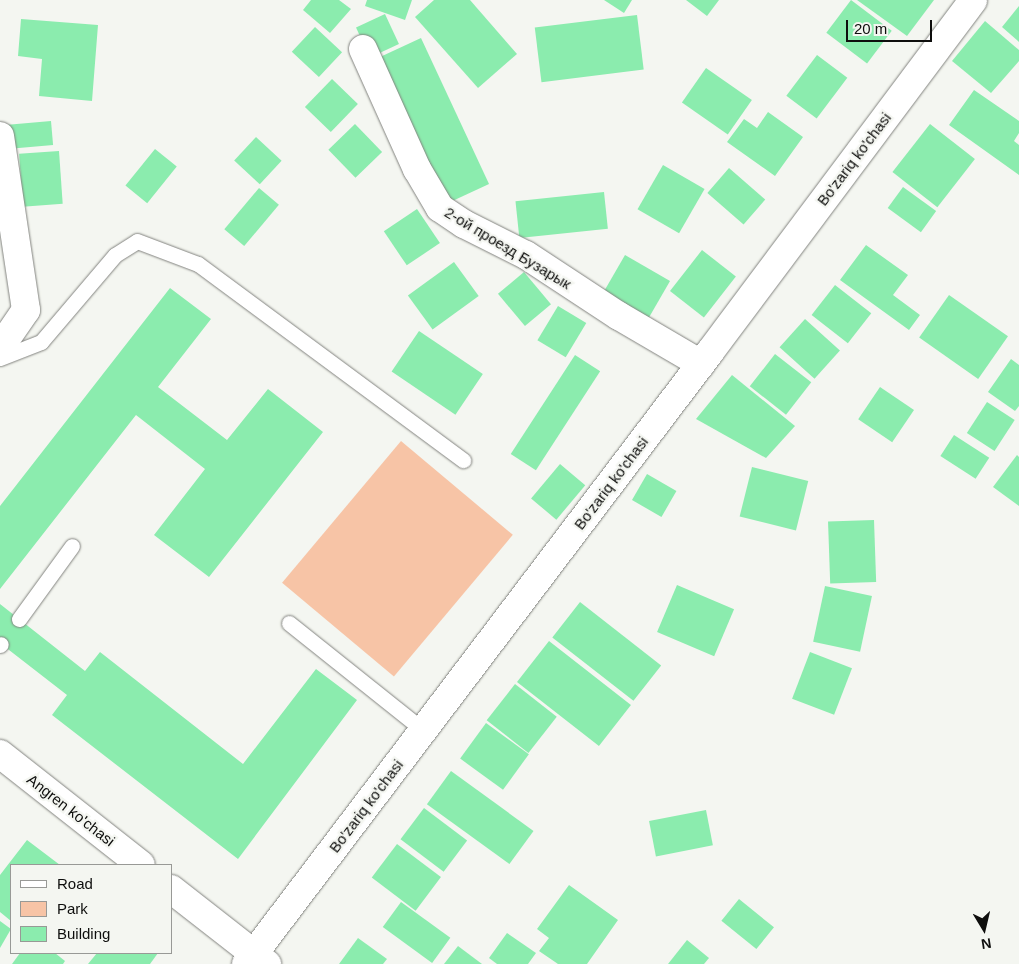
<!DOCTYPE html>
<html>
<head>
<meta charset="utf-8">
<style>
	body { margin:0 }
	#map { position:relative; width:1019px; height:964px; overflow:hidden; background:#f4f6f1; font-family:Arial,sans-serif }
	div>[style] { position:absolute }
	[style*='--x'] { left:calc(var(--x)*1px); top:calc(var(--y)*1px); width:calc(var(--w)*1px); rotate:calc(var(--a)*1deg) }
	.green>* { inset:0; background:#f7c4a6; transform-origin:0 0 }
	.building>* { inset:0; background:#8becae; transform-origin:0 0 }
	.roads { filter:drop-shadow(0 0 1px #82837f) drop-shadow(0 0 1px #82837f) }
	.lane>* { height:15px; margin:-7.5px; padding:0 7.5px; transform-origin:7.5px; border-radius:7.5px; background:#fff }
	.street>* { height:28px; margin:-14px; padding:0 14px; transform-origin:14px; border-radius:14px; background:#fff }
	span { translate:-50% -50%; white-space:nowrap; text-align:center; line-height:1.15; -webkit-text-stroke:4.5px #f4f6f1; paint-order:stroke }
	.street-label { font-size:15px; color:#0e0e0d }
	.legend { position:absolute; left:10px; top:864px; width:162px; height:90px; box-sizing:border-box; background:#f4f6f1; border:1px solid #989996; margin:0; padding:6px 9px; list-style:none; font-size:15px; color:#0e0e0d }
	.legend li { display:flex; align-items:center; gap:10px; height:25px }
	.legend b { width:25px; border:1px solid #989996 }
	.north { position:absolute; left:959px; top:904px; width:50px; height:50px; -webkit-text-stroke:4px #f4f6f1; paint-order:stroke; rotate:171deg; font-size:14px; font-weight:700; line-height:20px; text-align:center; color:#0e0e0d }
	.north::after { content:''; display:block; margin:auto; width:18px; height:22px; background:#0e0e0d; clip-path:polygon(50% 0,100% 100%,50% 72%,0 100%) }
	.scale { position:absolute; left:846px; top:20px; width:86px; height:22px; box-sizing:border-box; border:2px solid #0e0e0d; border-top:0; padding-left:6px; font-size:15px; line-height:18px; white-space:nowrap; color:#0e0e0d; -webkit-text-stroke:4px #f4f6f1; paint-order:stroke }
</style>
</head>
<body>
<div id="map">
	<div class="green">
		<div style="left:401px;top:441px;width:146px;height:185px;rotate:40deg"></div>
	</div>
	<div class="building">
		<div style="clip-path:polygon(311px 0,339px 0,351px 9px,330px 33px,303px 10px)"></div>
		<div style="clip-path:polygon(367px 0,412px 0,405px 20px,365px 6px)"></div>
		<div style="clip-path:polygon(434px 0,470px 0,517px 54px,478px 88px,415px 17px)"></div>
		<div style="clip-path:polygon(604px 0,632px 0,624px 13px)"></div>
		<div style="clip-path:polygon(686px 0,719px 0,707px 16px)"></div>
		<div style="left:851px;top:0;width:51px;height:41px;rotate:37deg"></div>
		<div style="clip-path:polygon(857px 0,934px 0,907px 36px)"></div>
		<div style="clip-path:polygon(1019px 6px,1019px 42px,1002px 27px)"></div>
		<div style="left:385px;top:14px;width:33px;height:32px;rotate:65deg"></div>
		<div style="left:637px;top:15px;width:55px;height:103px;rotate:83deg"></div>
		<div style="clip-path:polygon(21px 19px,98px 25px,92px 101px,39px 96px,42px 59px,18px 56px)"></div>
		<div style="clip-path:polygon(985px 21px,1019px 50px,1019px 61px,991px 93px,952px 61px)"></div>
		<div style="left:315px;top:27px;width:37px;height:34px;rotate:43deg"></div>
		<div style="left:421px;top:38px;width:161px;height:47px;rotate:65deg"></div>
		<div style="left:817px;top:55px;width:38px;height:51px;rotate:37deg"></div>
		<div style="left:706px;top:68px;width:56px;height:42px;rotate:35deg"></div>
		<div style="left:332px;top:79px;width:36px;height:39px;rotate:44deg"></div>
		<div style="clip-path:polygon(974px 90px,1019px 121px,1019px 133px,1014px 141px,1019px 145px,1019px 175px,949px 125px)"></div>
		<div style="clip-path:polygon(768px 112px,803px 137px,775px 176px,727px 142px,744px 119px,757px 128px)"></div>
		<div style="left:51px;top:121px;width:24px;height:43px;rotate:85deg"></div>
		<div style="left:355px;top:124px;width:39px;height:37px;rotate:46deg"></div>
		<div style="left:930px;top:124px;width:57px;height:61px;rotate:38deg"></div>
		<div style="left:256px;top:137px;width:35px;height:32px;rotate:43deg"></div>
		<div style="left:155px;top:149px;width:28px;height:47px;rotate:39deg"></div>
		<div style="left:59px;top:151px;width:53px;height:40px;rotate:86deg"></div>
		<div style="left:663px;top:165px;width:48px;height:51px;rotate:30deg"></div>
		<div style="left:729px;top:168px;width:48px;height:33px;rotate:41deg"></div>
		<div style="left:903px;top:187px;width:41px;height:26px;rotate:36deg"></div>
		<div style="left:259px;top:188px;width:26px;height:54px;rotate:40deg"></div>
		<div style="left:604px;top:192px;width:37px;height:89px;rotate:84deg"></div>
		<div style="left:417px;top:209px;width:41px;height:40px;rotate:56deg"></div>
		<div style="clip-path:polygon(866px 245px,908px 275px,893px 295px,920px 315px,909px 330px,840px 280px)"></div>
		<div style="left:702px;top:250px;width:43px;height:52px;rotate:38deg"></div>
		<div style="left:625px;top:255px;width:52px;height:50px;rotate:30deg"></div>
		<div style="left:454px;top:262px;width:42px;height:57px;rotate:54deg"></div>
		<div style="left:524px;top:272px;width:42px;height:34px;rotate:50deg"></div>
		<div style="left:835px;top:285px;width:46px;height:38px;rotate:38deg"></div>
		<div style="clip-path:polygon(170px 288px,211px 319px,158px 387px,227px 440px,268px 389px,323px 432px,209px 577px,154px 535px,205px 469px,136px 415px,0 589px,0 506px)"></div>
		<div style="left:949px;top:295px;width:72px;height:52px;rotate:35deg"></div>
		<div style="left:558px;top:306px;width:33px;height:40px;rotate:31deg"></div>
		<div style="left:805px;top:319px;width:47px;height:38px;rotate:42deg"></div>
		<div style="left:419px;top:331px;width:77px;height:49px;rotate:34deg"></div>
		<div style="left:775px;top:354px;width:46px;height:41px;rotate:38deg"></div>
		<div style="left:575px;top:355px;width:30px;height:118px;rotate:33deg"></div>
		<div style="clip-path:polygon(1011px 359px,1019px 365px,1019px 406px,1015px 411px,988px 392px)"></div>
		<div style="clip-path:polygon(732px 375px,795px 426px,766px 458px,696px 419px)"></div>
		<div style="left:880px;top:387px;width:41px;height:39px;rotate:34deg"></div>
		<div style="left:987px;top:402px;width:33px;height:37px;rotate:33deg"></div>
		<div style="left:954px;top:435px;width:42px;height:25px;rotate:33deg"></div>
		<div style="clip-path:polygon(1017px 455px,1019px 457px,1019px 506px,993px 487px)"></div>
		<div style="left:560px;top:464px;width:33px;height:45px;rotate:40deg"></div>
		<div style="left:752px;top:467px;width:58px;height:51px;rotate:14deg"></div>
		<div style="left:647px;top:474px;width:34px;height:30px;rotate:30deg"></div>
		<div style="left:874px;top:520px;width:62px;height:46px;rotate:88deg"></div>
		<div style="left:677px;top:585px;width:62px;height:51px;rotate:23deg"></div>
		<div style="left:825px;top:586px;width:48px;height:57px;rotate:12deg"></div>
		<div style="left:580px;top:602px;width:103px;height:45px;rotate:38deg"></div>
		<div style="clip-path:polygon(0 604px,85px 671px,100px 652px,243px 764px,316px 669px,357px 700px,238px 859px,52px 715px,67px 695px,0 643px)"></div>
		<div style="left:549px;top:641px;width:104px;height:52px;rotate:38deg"></div>
		<div style="left:810px;top:652px;width:45px;height:50px;rotate:21deg"></div>
		<div style="left:515px;top:684px;width:53px;height:46px;rotate:38deg"></div>
		<div style="left:486px;top:723px;width:53px;height:44px;rotate:36deg"></div>
		<div style="left:451px;top:771px;width:102px;height:41px;rotate:36deg"></div>
		<div style="left:424px;top:808px;width:54px;height:39px;rotate:37deg"></div>
		<div style="left:706px;top:810px;width:36px;height:58px;rotate:79deg"></div>
		<div style="clip-path:polygon(27px 840px,60px 865px,11px 865px,11px 921px,0 912px,0 875px)"></div>
		<div style="left:397px;top:844px;width:55px;height:42px;rotate:37deg"></div>
		<div style="clip-path:polygon(569px 885px,618px 920px,587px 964px,558px 964px,539px 951px,549px 938px,537px 929px)"></div>
		<div style="left:739px;top:899px;width:45px;height:28px;rotate:39deg"></div>
		<div style="left:401px;top:902px;width:61px;height:31px;rotate:36deg"></div>
		<div style="clip-path:polygon(0 921px,11px 929px,0 948px)"></div>
		<div style="clip-path:polygon(507px 933px,536px 953px,528px 964px,497px 964px,489px 958px)"></div>
		<div style="clip-path:polygon(358px 938px,387px 959px,383px 964px,339px 964px)"></div>
		<div style="clip-path:polygon(687px 940px,709px 958px,704px 964px,668px 964px)"></div>
		<div style="clip-path:polygon(458px 946px,482px 964px,444px 964px)"></div>
		<div style="clip-path:polygon(20px 953px,55px 953px,65px 961px,63px 964px,12px 964px)"></div>
		<div style="clip-path:polygon(97px 953px,158px 953px,150px 964px,88px 964px)"></div>
	</div>
	<div class="roads">
		<div class="lane">
			<div style="--x:0;--y:358;--w:44;--a:-21.3"></div>
			<div style="--x:41;--y:342;--w:114;--a:-49.6"></div>
			<div style="--x:115;--y:255;--w:26;--a:-32"></div>
			<div style="--x:137;--y:241;--w:65;--a:20.7"></div>
			<div style="--x:198;--y:264;--w:330;--a:36.5"></div>
			<div style="--x:19;--y:619;--w:90;--a:-54"></div>
			<div style="--x:289;--y:623;--w:171;--a:38.6"></div>
			<div style="--x:0;--y:645;--w:1;--a:-45"></div>
		</div>
		<div class="street">
			<div style="--x:363;--y:49;--w:132;--a:65.8"></div>
			<div style="--x:417;--y:169;--w:45;--a:59.5"></div>
			<div style="--x:440;--y:208;--w:29;--a:34"></div>
			<div style="--x:464;--y:224;--w:69;--a:26.6"></div>
			<div style="--x:526;--y:255;--w:111;--a:33.3"></div>
			<div style="--x:619;--y:316;--w:95;--a:30.3"></div>
			<div style="--x:0;--y:136;--w:176;--a:81.5"></div>
			<div style="--x:26;--y:310;--w:46;--a:124.4"></div>
			<div style="--x:0;--y:754;--w:179;--a:38.2"></div>
			<div style="--x:171;--y:889;--w:122;--a:38"></div>
			<div style="--x:246;--y:964;--w:768;--a:-52.83"></div>
			<div style="--x:710;--y:352;--w:439;--a:-53.2"></div>
		</div>
	</div>
	<div class="street-label">
		<span style="left:854px;top:159px;rotate:-53deg">Bo'zariq ko'chasi</span>
		<span style="left:508px;top:248px;rotate:31deg">2-ой проезд Бузарык</span>
		<span style="left:611px;top:483px;rotate:-53deg">Bo'zariq ko'chasi</span>
		<span style="left:366px;top:806px;rotate:-53deg">Bo'zariq ko'chasi</span>
		<span style="left:71px;top:810px;rotate:38deg">Angren ko'chasi</span>
	</div>
	<ul class="legend">
	<li><b style="height:6px;background:#fff"></b>Road</li>
	<li><b style="height:14px;background:#f7c4a6"></b>Park</li>
	<li><b style="height:14px;background:#8becae"></b>Building</li>
	</ul>
	<div class="north">N</div>
	<div class="scale">20 m</div>
</div>
</body>
</html>
